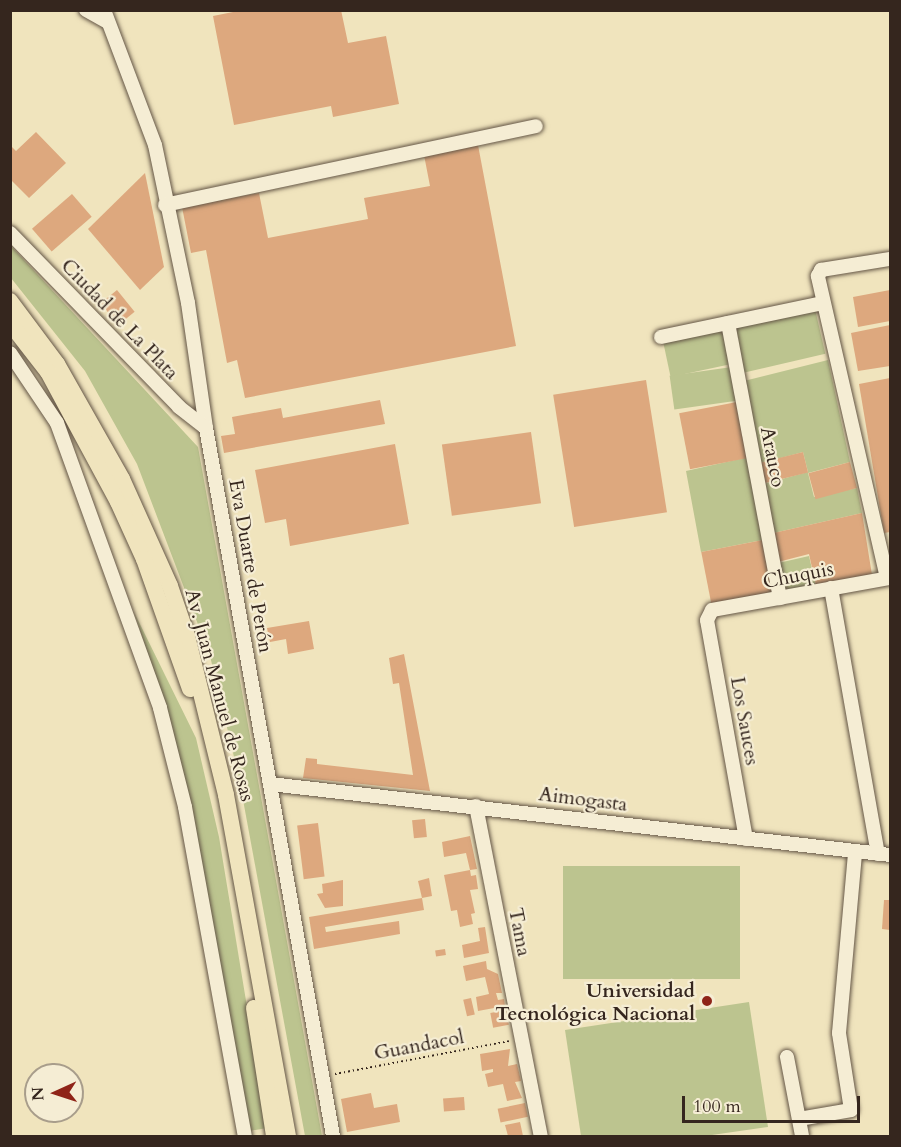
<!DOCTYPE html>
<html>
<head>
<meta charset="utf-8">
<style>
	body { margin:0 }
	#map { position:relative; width:901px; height:1147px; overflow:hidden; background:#f0e4bd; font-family:Cardo,serif }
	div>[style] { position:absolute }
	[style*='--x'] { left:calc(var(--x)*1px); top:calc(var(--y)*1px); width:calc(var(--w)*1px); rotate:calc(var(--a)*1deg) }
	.green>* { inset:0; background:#bcc48f; transform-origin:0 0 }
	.building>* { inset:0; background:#dda87e; transform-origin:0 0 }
	.path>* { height:2px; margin-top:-1px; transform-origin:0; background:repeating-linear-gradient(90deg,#35261e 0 1.5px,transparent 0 4.5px) }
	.roads { filter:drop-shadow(0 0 2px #645646) drop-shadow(0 0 2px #645646) }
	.minor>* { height:14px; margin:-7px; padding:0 7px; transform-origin:7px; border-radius:7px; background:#f5edd4 }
	.major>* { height:16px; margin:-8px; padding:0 8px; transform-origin:8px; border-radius:8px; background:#f0e4bd }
	.dots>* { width:16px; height:16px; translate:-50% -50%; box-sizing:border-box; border:3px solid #f5edd4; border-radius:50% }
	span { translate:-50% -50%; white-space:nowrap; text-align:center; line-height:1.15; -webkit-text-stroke:4.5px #f5edd4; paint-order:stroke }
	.street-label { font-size:20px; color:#35261e }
	.poi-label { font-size:20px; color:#35261e; font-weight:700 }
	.right { translate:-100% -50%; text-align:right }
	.frame { position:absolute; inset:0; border:12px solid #35261e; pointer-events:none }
	.north { position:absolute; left:24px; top:1063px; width:60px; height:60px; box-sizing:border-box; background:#f5edd4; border:2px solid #a89d8b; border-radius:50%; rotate:267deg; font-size:16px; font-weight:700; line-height:24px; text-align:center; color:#35261e }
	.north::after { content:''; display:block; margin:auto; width:21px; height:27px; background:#8f2418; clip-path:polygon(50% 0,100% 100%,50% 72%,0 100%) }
	.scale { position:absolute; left:682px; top:1096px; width:178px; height:27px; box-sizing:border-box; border:3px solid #35261e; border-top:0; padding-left:8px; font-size:18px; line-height:21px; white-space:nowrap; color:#35261e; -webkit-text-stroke:4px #f5edd4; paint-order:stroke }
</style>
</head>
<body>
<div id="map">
	<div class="green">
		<div style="clip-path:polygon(11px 246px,198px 447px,322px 1136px,305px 1136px,239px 778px,210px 656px,137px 464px,85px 371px,11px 278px)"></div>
		<div style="left:815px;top:309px;width:46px;height:84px;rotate:77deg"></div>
		<div style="left:723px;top:330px;width:35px;height:61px;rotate:78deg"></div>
		<div style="clip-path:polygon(828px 360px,850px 462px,808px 473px,814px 497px,857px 488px,862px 513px,769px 534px,759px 485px,808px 472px,803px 452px,755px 465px,768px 539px,701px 552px,686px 471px,753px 456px,740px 382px)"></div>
		<div style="left:732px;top:367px;width:34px;height:63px;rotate:82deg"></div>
		<div style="left:809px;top:556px;width:35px;height:36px;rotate:77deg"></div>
		<div style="clip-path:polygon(134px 612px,196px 738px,219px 837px,267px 1128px,249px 1131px,188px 795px,172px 727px)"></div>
		<div style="left:563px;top:866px;width:177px;height:113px"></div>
		<div style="clip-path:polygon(749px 1002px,768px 1127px,705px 1136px,581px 1136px,565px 1030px)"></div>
	</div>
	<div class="building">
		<div style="clip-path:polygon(243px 10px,341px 10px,348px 43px,386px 36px,399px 104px,333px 117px,331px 106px,234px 125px,213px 16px)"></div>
		<div style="clip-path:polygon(36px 132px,66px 163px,29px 198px,10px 179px,10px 145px,16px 151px)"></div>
		<div style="clip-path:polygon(478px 145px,516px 346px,245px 398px,237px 360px,227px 363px,206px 250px,191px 253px,182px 207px,259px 193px,268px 238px,368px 219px,364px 198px,430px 186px,424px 155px)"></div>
		<div style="clip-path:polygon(145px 173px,164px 267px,140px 290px,88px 229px)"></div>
		<div style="left:72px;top:194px;width:30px;height:53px;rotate:49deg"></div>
		<div style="left:117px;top:290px;width:28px;height:21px;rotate:51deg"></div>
		<div style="clip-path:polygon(890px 290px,890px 321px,858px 327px,853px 297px)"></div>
		<div style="clip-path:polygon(890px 325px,890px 366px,858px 371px,851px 333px)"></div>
		<div style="clip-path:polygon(890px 378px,890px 532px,884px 533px,859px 384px)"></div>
		<div style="left:646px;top:380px;width:134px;height:94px;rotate:81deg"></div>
		<div style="clip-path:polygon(380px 400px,385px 424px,224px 453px,221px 436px,235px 434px,232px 417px,281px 408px,283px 418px)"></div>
		<div style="left:742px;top:401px;width:57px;height:64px;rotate:79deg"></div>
		<div style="left:531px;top:432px;width:72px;height:90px;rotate:82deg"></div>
		<div style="clip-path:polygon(395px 444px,409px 524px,290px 546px,286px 519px,265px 523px,255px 470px)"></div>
		<div style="left:803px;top:452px;width:21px;height:50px;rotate:76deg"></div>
		<div style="left:850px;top:462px;width:27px;height:43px;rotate:75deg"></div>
		<div style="clip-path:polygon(862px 513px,872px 575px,817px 590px,809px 554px,774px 563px,769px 534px)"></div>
		<div style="left:768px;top:539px;width:60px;height:68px;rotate:79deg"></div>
		<div style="clip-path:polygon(309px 621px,314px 649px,288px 654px,286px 639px,270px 642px,267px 628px)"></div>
		<div style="clip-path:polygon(404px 654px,430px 791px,303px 778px,306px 758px,317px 759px,317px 764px,413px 775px,399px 683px,393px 684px,389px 658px)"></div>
		<div style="left:425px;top:819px;width:18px;height:13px;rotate:84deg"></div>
		<div style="left:318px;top:823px;width:54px;height:21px;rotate:83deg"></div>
		<div style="clip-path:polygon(470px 836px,477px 869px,470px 870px,466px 853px,444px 857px,442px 842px)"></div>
		<div style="clip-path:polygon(470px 870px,471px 876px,476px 875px,478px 889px,470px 890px,475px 913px,471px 914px,473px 924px,460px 927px,457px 910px,451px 911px,444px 875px)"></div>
		<div style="clip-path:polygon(429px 878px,432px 896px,422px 898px,418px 881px)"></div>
		<div style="clip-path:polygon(343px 880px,343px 906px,325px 908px,317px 894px,323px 893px,322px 884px)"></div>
		<div style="clip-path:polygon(422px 898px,424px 910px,325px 927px,326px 932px,399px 921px,400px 934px,314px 949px,309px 917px)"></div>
		<div style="clip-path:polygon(884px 900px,890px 900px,890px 930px,882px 929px)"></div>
		<div style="clip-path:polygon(485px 927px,489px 953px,464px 958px,462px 945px,480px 941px,478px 928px)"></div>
		<div style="left:445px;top:949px;width:6px;height:10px;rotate:81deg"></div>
		<div style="clip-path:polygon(486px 961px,487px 969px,498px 974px,502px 993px,496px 993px,498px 1000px,504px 999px,505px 1006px,478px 1011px,476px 997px,489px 994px,485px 977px,466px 981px,463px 966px)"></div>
		<div style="left:471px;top:998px;width:17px;height:8px;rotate:77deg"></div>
		<div style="left:506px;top:1010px;width:15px;height:16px;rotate:79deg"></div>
		<div style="clip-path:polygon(510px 1049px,508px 1066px,517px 1064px,521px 1081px,515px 1082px,522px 1098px,507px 1101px,503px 1084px,488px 1087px,485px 1074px,493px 1072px,493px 1069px,482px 1071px,480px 1054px)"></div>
		<div style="clip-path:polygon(371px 1093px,374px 1108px,397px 1104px,400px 1122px,347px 1132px,341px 1099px)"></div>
		<div style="left:464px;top:1097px;width:13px;height:21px;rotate:86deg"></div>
		<div style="left:525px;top:1103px;width:14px;height:28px;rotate:78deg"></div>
		<div style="clip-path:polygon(520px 1122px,523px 1136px,508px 1136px,505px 1125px)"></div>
	</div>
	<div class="path">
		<div style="--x:335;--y:1074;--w:177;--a:-10.7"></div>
	</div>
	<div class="roads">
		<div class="minor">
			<div style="--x:86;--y:10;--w:23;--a:29"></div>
			<div style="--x:104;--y:10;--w:144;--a:69.3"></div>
			<div style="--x:155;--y:145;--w:161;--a:78.2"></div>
			<div style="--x:188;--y:303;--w:126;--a:81.8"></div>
			<div style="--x:206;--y:428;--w:719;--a:79.83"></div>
			<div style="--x:165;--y:205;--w:379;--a:-12"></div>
			<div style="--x:10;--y:233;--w:243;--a:45.8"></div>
			<div style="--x:179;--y:407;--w:34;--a:38"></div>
			<div style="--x:728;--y:323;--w:280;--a:79.3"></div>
			<div style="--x:661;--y:337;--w:165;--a:-11.9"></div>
			<div style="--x:10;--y:353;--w:84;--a:56.1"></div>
			<div style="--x:57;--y:423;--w:303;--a:70.1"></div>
			<div style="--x:160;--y:708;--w:102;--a:75.8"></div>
			<div style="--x:185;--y:807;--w:334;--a:79.7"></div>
			<div style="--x:887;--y:578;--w:310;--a:-102.9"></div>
			<div style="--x:818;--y:276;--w:7;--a:-63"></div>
			<div style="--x:821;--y:270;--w:70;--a:-9.1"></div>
			<div style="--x:831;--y:588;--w:270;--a:80"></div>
			<div style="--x:270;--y:784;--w:624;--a:6.53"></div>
			<div style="--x:476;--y:806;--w:336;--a:78.9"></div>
			<div style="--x:746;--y:839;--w:222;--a:-100.1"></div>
			<div style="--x:707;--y:620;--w:11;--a:-63"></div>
			<div style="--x:712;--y:610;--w:181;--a:-10.2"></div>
			<div style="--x:787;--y:1057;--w:80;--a:79.2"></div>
			<div style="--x:799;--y:1119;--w:53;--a:-9.8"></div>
			<div style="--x:851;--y:1110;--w:78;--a:-98.9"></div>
			<div style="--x:839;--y:1033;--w:182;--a:-84.9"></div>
		</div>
		<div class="major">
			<div style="--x:10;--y:301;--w:79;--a:53.3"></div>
			<div style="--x:57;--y:364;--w:132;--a:60.5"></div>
			<div style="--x:122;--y:479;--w:117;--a:65.8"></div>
			<div style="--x:170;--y:586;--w:53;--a:71.2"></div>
			<div style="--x:187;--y:636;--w:164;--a:76.2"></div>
			<div style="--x:226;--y:795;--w:347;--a:79.7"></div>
			<div style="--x:10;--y:323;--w:62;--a:52.2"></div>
			<div style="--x:48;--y:372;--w:148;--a:61.7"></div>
			<div style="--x:118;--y:502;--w:63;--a:65.5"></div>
			<div style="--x:144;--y:559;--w:138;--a:70.5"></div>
			<div style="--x:254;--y:1008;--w:130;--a:81.1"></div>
		</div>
	</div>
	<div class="dots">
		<div style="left:707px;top:1001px;background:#8f2418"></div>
	</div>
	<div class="street-label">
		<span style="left:120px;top:319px;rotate:46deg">Ciudad de La Plata</span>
		<span style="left:773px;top:457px;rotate:79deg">Arauco</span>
		<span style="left:251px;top:566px;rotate:80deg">Eva Duarte de Perón</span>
		<span style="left:798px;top:575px;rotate:-11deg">Chuquis</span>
		<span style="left:220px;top:695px;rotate:75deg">Av. Juan Manuel de Rosas</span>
		<span style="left:745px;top:721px;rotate:80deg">Los Sauces</span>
		<span style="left:583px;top:799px;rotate:7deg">Aimogasta</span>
		<span style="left:520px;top:932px;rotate:79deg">Tama</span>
		<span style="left:419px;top:1045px;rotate:-11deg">Guandacol</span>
	</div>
	<div class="poi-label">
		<span class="right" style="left:695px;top:1002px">Universidad<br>Tecnológica Nacional</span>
	</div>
	<div class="frame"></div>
	<div class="north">N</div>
	<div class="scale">100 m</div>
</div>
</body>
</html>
